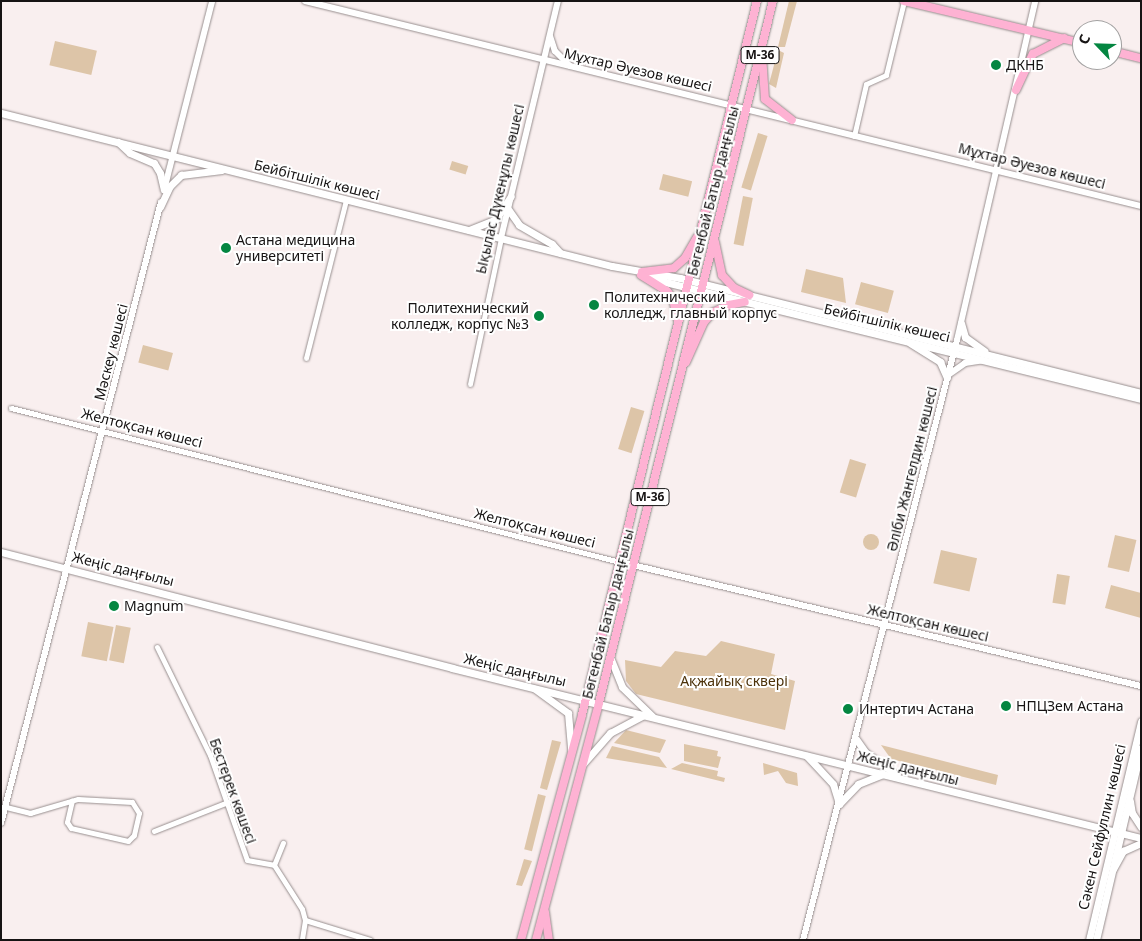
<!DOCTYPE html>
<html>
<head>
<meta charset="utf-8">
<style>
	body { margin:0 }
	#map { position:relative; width:1142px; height:941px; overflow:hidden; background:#f9efef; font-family:"Noto Sans",sans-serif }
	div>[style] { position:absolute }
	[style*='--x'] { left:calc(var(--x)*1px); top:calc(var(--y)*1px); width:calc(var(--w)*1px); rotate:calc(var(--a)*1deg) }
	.green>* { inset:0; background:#ddc5a8; transform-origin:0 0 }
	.round { border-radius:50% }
	.roads { filter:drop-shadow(0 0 1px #988f8f) drop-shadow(0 0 1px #988f8f) }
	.minor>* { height:5px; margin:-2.5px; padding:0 2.5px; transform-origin:2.5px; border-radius:2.5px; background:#fff }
	.tertiary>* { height:6px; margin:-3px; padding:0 3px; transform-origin:3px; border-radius:3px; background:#fff }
	.secondary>* { height:7px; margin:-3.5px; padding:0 3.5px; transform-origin:3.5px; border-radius:3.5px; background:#fff }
	.primary>* { height:8px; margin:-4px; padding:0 4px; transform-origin:4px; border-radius:4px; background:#feb2d3 }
	.dots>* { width:14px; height:14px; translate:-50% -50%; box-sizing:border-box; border:2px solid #fff; border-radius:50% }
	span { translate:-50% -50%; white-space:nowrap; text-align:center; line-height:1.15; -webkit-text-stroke:4px #fff; paint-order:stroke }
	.shield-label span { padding:1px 4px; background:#fff; border:1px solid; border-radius:4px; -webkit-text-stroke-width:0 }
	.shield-label { font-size:12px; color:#161313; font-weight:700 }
	.poi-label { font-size:14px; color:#161313 }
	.left { translate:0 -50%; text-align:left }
	.right { translate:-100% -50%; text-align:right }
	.street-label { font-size:14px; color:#161313 }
	.park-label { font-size:14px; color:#4c320a }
	.frame { position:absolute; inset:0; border:2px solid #161313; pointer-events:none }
	.north { position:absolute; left:1072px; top:20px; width:50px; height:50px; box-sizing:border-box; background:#fff; border:1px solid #a2a1a1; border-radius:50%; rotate:294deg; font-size:14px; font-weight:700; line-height:20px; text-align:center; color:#161313 }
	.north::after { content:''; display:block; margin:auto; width:18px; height:22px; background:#048641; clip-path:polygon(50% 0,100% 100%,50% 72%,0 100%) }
</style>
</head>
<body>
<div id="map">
	<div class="green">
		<div style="clip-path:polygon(789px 1px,797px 1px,785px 47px,778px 47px)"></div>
		<div style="left:55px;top:41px;width:43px;height:25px;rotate:13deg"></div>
		<div style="clip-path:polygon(778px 50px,784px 53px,776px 88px,769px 84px)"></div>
		<div style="left:758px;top:133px;width:10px;height:57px;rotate:17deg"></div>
		<div style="left:452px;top:161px;width:17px;height:9px;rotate:17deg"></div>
		<div style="left:663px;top:174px;width:30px;height:16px;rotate:14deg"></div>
		<div style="left:743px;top:196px;width:10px;height:49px;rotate:11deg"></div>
		<div style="clip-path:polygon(806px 269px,843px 278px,846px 303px,801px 292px)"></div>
		<div style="left:861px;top:282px;width:34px;height:23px;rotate:15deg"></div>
		<div style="left:143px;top:345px;width:31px;height:18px;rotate:15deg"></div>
		<div style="left:631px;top:407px;width:14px;height:44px;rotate:17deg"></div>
		<div style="left:850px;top:459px;width:17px;height:35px;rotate:17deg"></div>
		<div class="round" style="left:863px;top:534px;width:16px;height:16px"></div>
		<div style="left:1115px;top:535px;width:22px;height:33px;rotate:13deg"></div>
		<div style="left:941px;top:550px;width:37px;height:34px;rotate:13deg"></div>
		<div style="left:1057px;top:574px;width:13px;height:29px;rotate:9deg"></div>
		<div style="clip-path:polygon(1111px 585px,1141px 593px,1141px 618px,1105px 608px)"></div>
		<div style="left:88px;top:622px;width:26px;height:35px;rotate:11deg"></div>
		<div style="left:116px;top:625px;width:15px;height:36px;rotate:11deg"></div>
		<div style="clip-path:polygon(721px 641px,775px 654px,771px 674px,795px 681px,785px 730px,636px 694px,626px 681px,625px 660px,661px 667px,675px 651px,706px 656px)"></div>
		<div style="clip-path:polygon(626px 730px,666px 740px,660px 753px,614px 743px)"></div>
		<div style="clip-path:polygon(552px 740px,561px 742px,547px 790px,540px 788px)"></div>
		<div style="clip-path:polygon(684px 744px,718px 751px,717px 756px,721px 757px,718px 768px,684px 761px)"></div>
		<div style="clip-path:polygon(881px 745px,998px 775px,996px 785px,891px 759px)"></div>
		<div style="clip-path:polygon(612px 746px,659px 757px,667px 768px,606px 758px)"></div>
		<div style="clip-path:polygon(682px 763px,718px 771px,717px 776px,725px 778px,724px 782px,671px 769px)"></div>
		<div style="clip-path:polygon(763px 763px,797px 773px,798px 786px,786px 783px,778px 771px,764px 775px)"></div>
		<div style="left:538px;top:794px;width:8px;height:57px;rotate:14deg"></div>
		<div style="clip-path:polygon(524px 859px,532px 861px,522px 886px,516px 885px)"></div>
	</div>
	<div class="roads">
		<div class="minor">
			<div style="--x:854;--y:136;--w:53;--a:-77"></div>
			<div style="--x:866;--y:84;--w:22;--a:-24"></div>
			<div style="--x:886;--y:75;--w:76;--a:-76.3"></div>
			<div style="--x:306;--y:358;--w:163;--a:-75.8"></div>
			<div style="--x:470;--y:384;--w:149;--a:-78"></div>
			<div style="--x:11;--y:408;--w:628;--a:14.19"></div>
			<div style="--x:157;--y:647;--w:120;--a:63.9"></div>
			<div style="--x:210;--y:755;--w:111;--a:70.6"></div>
			<div style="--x:247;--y:860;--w:27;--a:10"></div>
			<div style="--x:274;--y:865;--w:52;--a:57.5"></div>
			<div style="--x:302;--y:909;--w:11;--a:75"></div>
			<div style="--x:305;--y:920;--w:20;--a:99"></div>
			<div style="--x:6;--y:807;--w:25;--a:14"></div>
			<div style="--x:30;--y:813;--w:50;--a:-16.3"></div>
			<div style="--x:78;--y:799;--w:54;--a:3.2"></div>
			<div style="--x:132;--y:802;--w:13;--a:58"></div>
			<div style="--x:139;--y:813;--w:23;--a:103"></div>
			<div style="--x:134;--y:835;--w:8;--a:135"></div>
			<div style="--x:128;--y:841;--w:58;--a:-167.2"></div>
			<div style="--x:71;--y:828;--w:7;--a:-124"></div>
			<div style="--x:67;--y:822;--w:22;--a:-77"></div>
			<div style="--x:154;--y:831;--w:79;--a:-21.4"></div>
			<div style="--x:274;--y:865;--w:24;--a:-68"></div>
			<div style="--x:305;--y:920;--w:68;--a:17.1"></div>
		</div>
		<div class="tertiary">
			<div style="--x:305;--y:1;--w:861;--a:13.78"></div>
			<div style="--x:550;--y:36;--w:16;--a:72"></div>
			<div style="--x:555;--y:51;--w:21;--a:45"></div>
			<div style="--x:164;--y:190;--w:195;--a:-75.7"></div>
			<div style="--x:501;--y:238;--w:244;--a:-76.5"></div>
			<div style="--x:948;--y:375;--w:21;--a:-35"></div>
			<div style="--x:965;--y:363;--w:18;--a:-9"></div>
			<div style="--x:620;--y:562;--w:536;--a:13.39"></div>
			<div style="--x:1;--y:823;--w:641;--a:-75.55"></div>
			<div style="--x:803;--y:940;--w:619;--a:-75.6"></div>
			<div style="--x:957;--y:340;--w:348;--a:-77"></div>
		</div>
		<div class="secondary">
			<div style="--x:1;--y:113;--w:630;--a:14.06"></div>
			<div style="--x:612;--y:266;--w:69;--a:10"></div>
			<div style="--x:680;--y:278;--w:475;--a:14"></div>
			<div style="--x:118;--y:142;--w:16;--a:43"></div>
			<div style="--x:130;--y:153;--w:26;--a:23"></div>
			<div style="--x:154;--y:163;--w:12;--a:59"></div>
			<div style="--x:160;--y:173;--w:17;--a:77"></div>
			<div style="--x:160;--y:207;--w:23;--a:-65"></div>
			<div style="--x:170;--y:186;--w:16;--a:-45"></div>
			<div style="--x:181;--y:175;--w:41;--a:-7"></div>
			<div style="--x:508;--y:209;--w:19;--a:55"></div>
			<div style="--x:519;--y:225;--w:38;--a:30"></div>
			<div style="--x:552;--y:244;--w:12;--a:48"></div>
			<div style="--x:469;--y:230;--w:29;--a:-22"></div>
			<div style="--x:496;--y:219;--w:27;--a:-57"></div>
			<div style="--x:649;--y:278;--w:507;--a:13.82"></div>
			<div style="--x:961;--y:323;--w:15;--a:74"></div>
			<div style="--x:965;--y:337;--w:24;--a:36"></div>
			<div style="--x:910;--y:343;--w:36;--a:32"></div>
			<div style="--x:940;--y:362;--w:17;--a:66"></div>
			<div style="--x:1;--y:552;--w:466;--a:14.4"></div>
			<div style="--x:452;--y:668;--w:710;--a:13.86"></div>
			<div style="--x:610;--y:657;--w:32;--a:68"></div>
			<div style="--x:622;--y:687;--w:42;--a:44"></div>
			<div style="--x:535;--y:689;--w:41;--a:36"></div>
			<div style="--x:568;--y:713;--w:38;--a:85"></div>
			<div style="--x:856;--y:739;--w:16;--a:55"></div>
			<div style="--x:865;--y:752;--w:39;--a:36"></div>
			<div style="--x:807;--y:756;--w:38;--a:47"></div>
			<div style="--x:833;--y:784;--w:21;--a:73"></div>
			<div style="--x:582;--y:765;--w:43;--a:-48.8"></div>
			<div style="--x:610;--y:733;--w:38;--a:-28"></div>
			<div style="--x:1130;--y:801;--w:12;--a:81"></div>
			<div style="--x:1132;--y:813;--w:17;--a:57"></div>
			<div style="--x:839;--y:804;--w:28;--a:-46"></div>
			<div style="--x:858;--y:784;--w:27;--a:-22"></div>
			<div style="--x:1113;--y:869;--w:21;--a:-61"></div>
			<div style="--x:1123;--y:851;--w:20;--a:-24"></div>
			<div style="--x:1089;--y:940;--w:225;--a:-76.6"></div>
			<div style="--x:1096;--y:940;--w:197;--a:-76.8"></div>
		</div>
		<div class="primary">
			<div style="--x:904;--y:1;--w:183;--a:13.3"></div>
			<div style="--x:1112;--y:51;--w:30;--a:14"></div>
			<div style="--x:762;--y:55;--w:44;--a:86.1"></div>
			<div style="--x:765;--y:99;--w:34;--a:38"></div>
			<div style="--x:1016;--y:90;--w:40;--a:-65"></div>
			<div style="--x:1033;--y:54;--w:35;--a:-27"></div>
			<div style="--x:715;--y:242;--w:34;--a:78"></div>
			<div style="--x:722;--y:275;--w:18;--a:47"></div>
			<div style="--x:734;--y:288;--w:17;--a:25"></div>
			<div style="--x:642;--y:272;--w:32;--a:-7"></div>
			<div style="--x:674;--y:268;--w:15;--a:-42"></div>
			<div style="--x:685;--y:258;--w:24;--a:-60"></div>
			<div style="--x:641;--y:275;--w:31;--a:32"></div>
			<div style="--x:667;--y:291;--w:10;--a:53"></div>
			<div style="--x:673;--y:299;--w:19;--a:78"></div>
			<div style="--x:686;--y:362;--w:44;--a:-65.8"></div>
			<div style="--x:704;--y:322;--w:12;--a:-48"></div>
			<div style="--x:712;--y:313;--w:19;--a:-25"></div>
			<div style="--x:729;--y:305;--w:16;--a:-11"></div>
			<div style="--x:545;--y:912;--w:28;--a:82"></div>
			<div style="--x:521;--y:940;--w:233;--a:-74.8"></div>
			<div style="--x:582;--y:715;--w:735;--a:-76.23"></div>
			<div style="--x:536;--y:940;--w:245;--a:-75.1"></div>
			<div style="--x:599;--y:703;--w:723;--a:-76.08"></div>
		</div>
	</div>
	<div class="dots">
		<div style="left:996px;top:65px;background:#048641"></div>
		<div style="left:226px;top:248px;background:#048641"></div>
		<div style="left:594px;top:305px;background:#048641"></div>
		<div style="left:539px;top:316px;background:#048641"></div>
		<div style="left:114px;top:606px;background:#048641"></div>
		<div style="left:1006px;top:706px;background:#048641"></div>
		<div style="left:848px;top:709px;background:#048641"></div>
	</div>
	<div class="shield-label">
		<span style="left:760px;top:55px">M-36</span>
		<span style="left:650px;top:497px">M-36</span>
	</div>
	<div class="poi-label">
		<span class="left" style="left:1006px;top:65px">ДКНБ</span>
		<span class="left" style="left:236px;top:248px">Астана медицина<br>университеті</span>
		<span class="left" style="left:604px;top:305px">Политехнический<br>колледж, главный корпус</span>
		<span class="right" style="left:529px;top:316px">Политехнический<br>колледж, корпус №3</span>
		<span class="left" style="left:124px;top:606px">Magnum</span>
		<span class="left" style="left:1016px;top:706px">НПЦЗем Астана</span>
		<span class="left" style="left:859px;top:709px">Интертич Астана</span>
	</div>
	<div class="street-label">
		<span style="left:638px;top:70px;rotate:13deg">Мұхтар Әуезов көшесі</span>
		<span style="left:1032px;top:166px;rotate:14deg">Мұхтар Әуезов көшесі</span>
		<span style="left:317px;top:180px;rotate:14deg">Бейбітшілік көшесі</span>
		<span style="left:500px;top:189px;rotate:-77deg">Ықылас Дүкенұлы көшесі</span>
		<span style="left:713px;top:191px;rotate:-76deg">Бөгенбай Батыр даңғылы</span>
		<span style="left:887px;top:323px;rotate:13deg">Бейбітшілік көшесі</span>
		<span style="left:111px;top:352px;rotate:-76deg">Мәскеу көшесі</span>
		<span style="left:142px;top:428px;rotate:14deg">Желтоқсан көшесі</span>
		<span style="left:912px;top:469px;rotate:-76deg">Әліби Жангелдин көшесі</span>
		<span style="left:535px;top:528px;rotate:14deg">Желтоқсан көшесі</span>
		<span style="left:123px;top:569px;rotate:14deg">Жеңіс даңғылы</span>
		<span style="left:608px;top:614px;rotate:-76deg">Бөгенбай Батыр даңғылы</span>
		<span style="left:928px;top:623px;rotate:13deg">Желтоқсан көшесі</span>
		<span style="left:515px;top:670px;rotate:13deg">Жеңіс даңғылы</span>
		<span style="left:908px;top:768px;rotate:14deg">Жеңіс даңғылы</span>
		<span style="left:233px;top:791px;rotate:70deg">Бестерек көшесі</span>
		<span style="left:1102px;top:827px;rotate:-77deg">Сәкен Сейфуллин көшесі</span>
	</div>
	<div class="park-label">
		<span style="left:734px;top:681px">Ақжайық сквері</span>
	</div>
	<div class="frame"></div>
	<div class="north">С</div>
</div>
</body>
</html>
